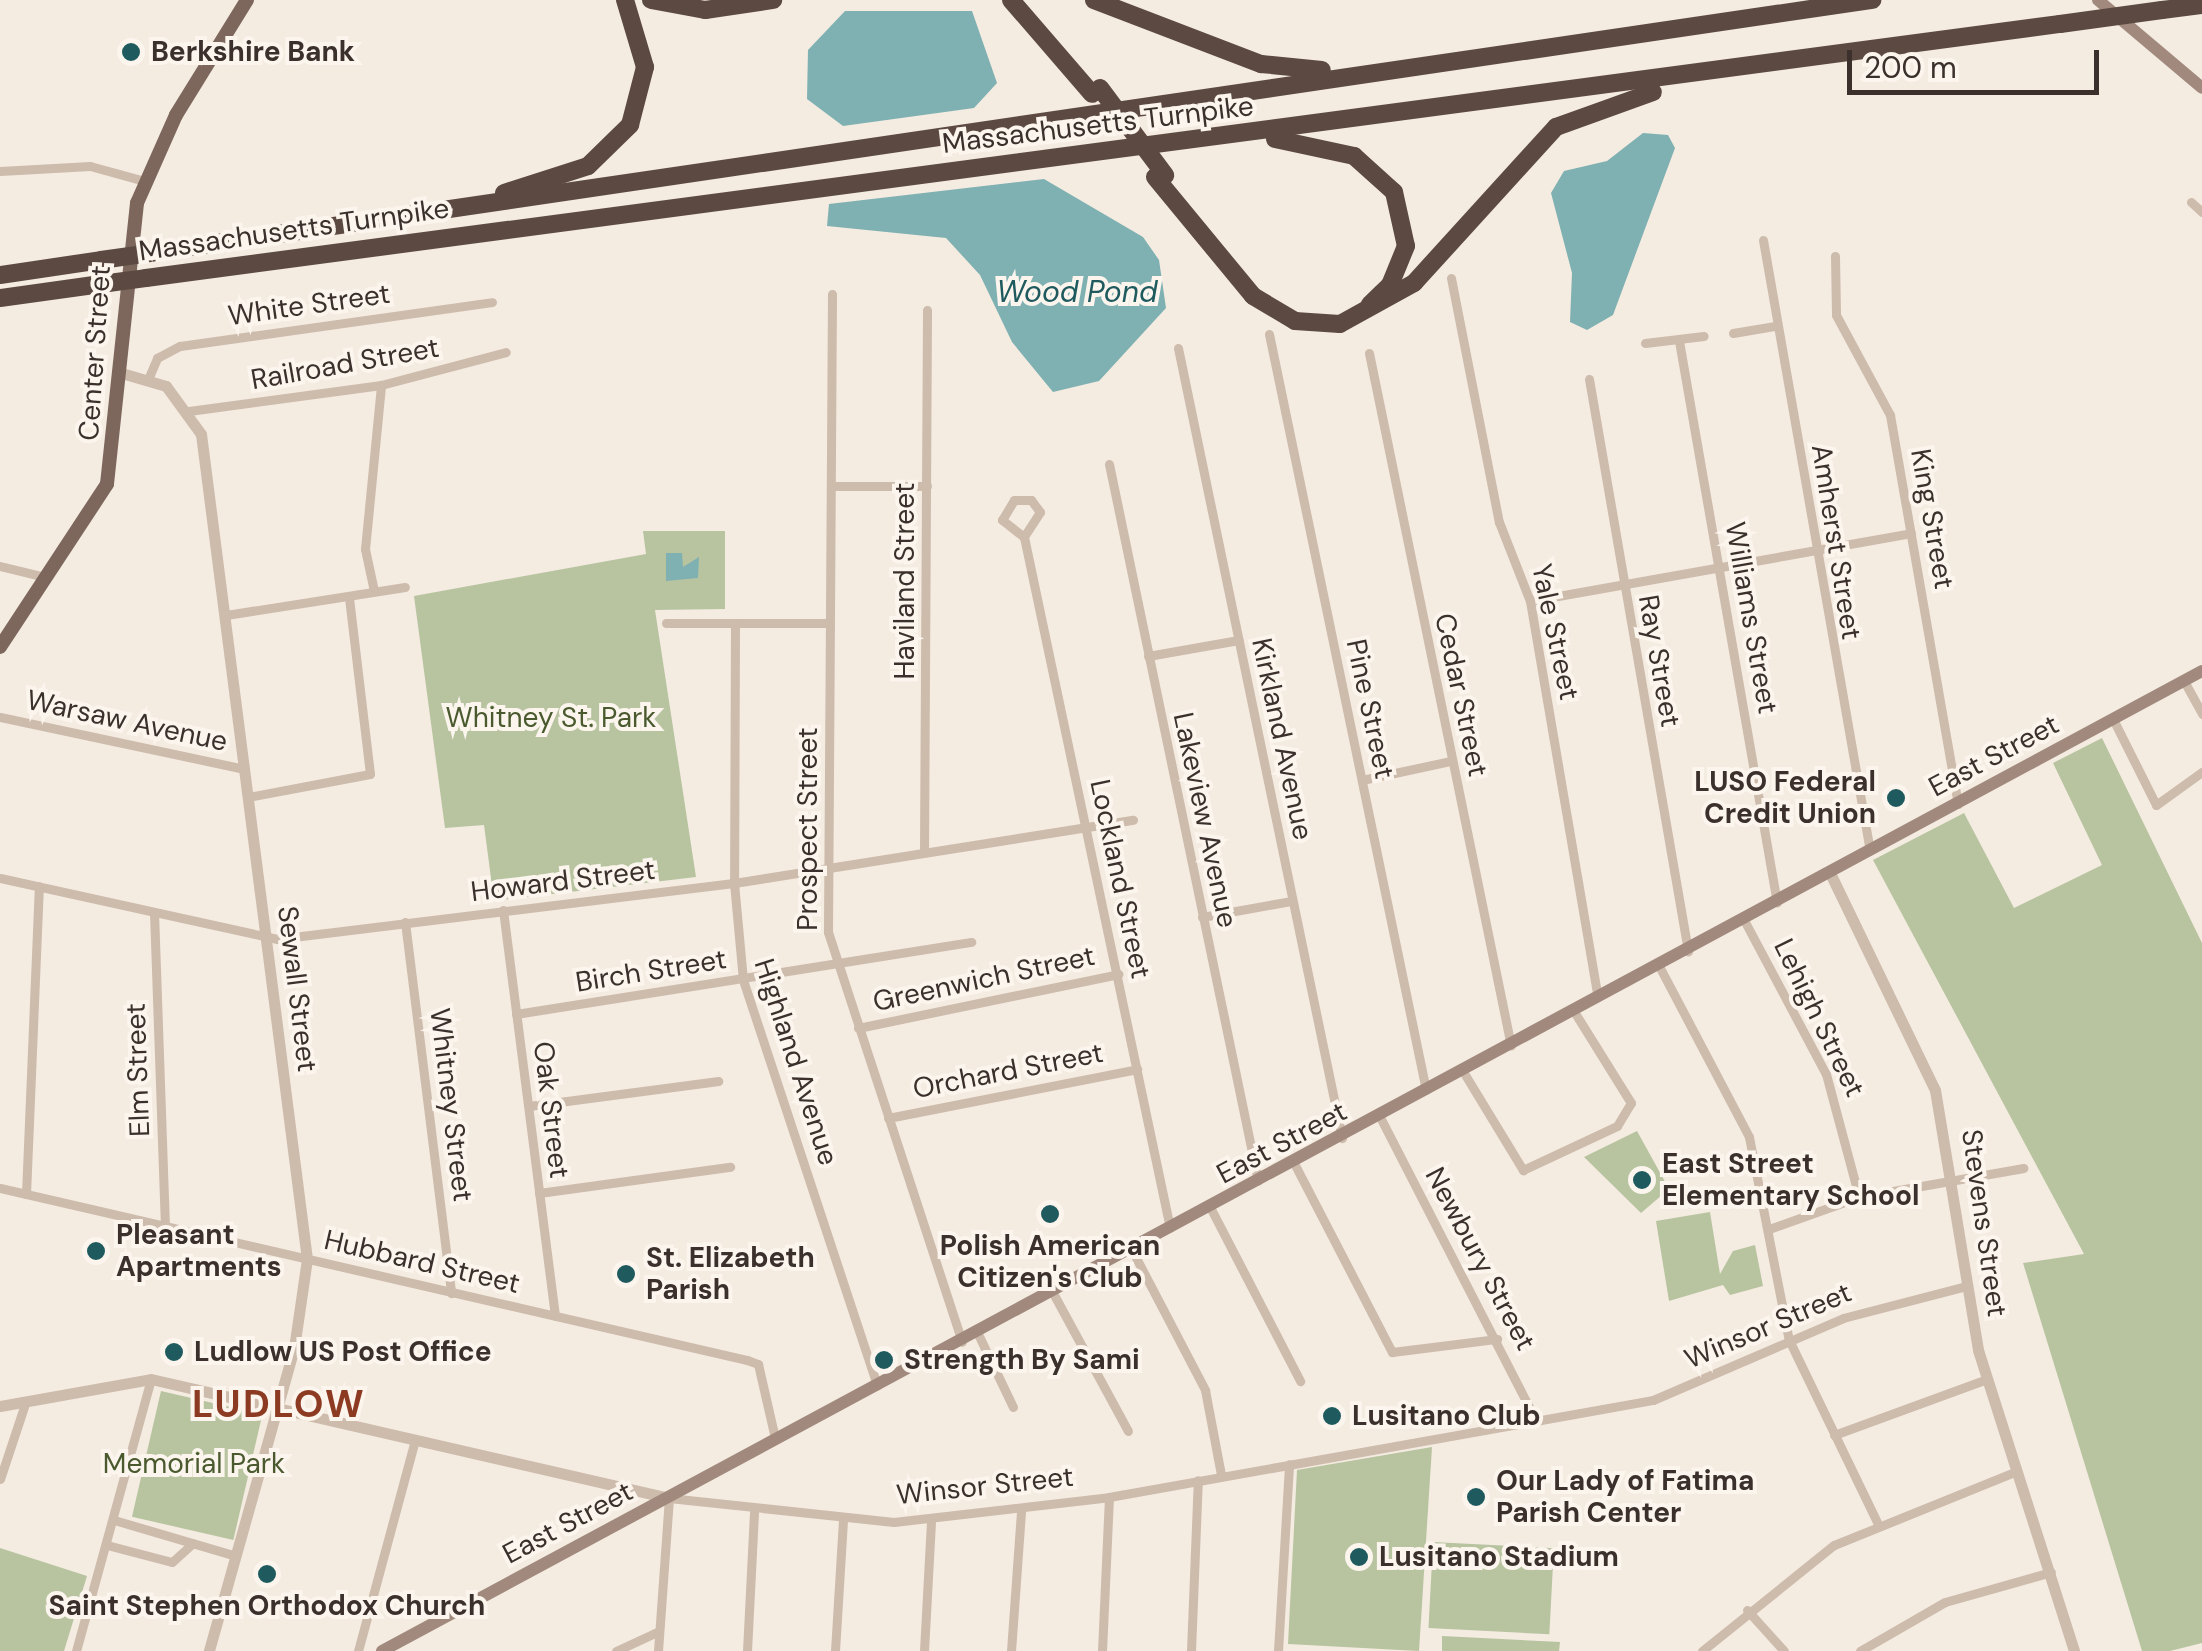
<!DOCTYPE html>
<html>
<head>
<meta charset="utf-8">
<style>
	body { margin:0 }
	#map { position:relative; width:2202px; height:1651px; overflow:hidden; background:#f4ebe1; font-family:"DM Sans",sans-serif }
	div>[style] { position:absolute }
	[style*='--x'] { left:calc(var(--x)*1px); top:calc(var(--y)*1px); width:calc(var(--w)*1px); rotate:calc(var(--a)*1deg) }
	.green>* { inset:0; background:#b8c4a0; transform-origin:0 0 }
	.water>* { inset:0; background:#7fb0b2 }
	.minor>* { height:9px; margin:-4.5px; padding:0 4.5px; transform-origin:4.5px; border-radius:4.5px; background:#cdbbac }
	.tertiary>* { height:11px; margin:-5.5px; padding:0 5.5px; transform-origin:5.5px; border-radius:5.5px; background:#cdbbac }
	.secondary>* { height:12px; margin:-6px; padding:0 6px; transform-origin:6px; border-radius:6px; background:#a18a7d }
	.primary>* { height:14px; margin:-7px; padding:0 7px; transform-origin:7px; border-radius:7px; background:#7d675c }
	.motorway>* { height:18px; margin:-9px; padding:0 9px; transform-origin:9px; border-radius:9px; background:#5c4a42 }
	.motorway-bridge>* { height:18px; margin:-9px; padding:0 9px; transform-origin:9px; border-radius:9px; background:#5c4a42 }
	.dots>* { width:28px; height:28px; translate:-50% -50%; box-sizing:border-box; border:5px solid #fbf5ee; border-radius:50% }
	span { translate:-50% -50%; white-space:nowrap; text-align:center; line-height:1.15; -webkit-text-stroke:8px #fbf5ee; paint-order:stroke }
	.poi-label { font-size:28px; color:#3b302b; font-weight:700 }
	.left { translate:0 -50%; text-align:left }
	.right { translate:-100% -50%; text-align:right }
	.street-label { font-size:28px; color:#3b302b }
	.park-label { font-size:28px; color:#4a5a2e }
	.water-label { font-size:30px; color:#1f5a5e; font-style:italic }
	.district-label { font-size:38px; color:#8c3b22; font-weight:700; letter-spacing:2.5px }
	.scale { position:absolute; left:1847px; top:50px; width:252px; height:45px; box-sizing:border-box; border:5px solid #3b302b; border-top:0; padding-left:12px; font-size:30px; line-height:35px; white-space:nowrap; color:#3b302b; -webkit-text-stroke:8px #fbf5ee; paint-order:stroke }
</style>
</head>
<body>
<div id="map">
	<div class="green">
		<div style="clip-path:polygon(643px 531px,725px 531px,725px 609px,655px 610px,696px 877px,494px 901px,484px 825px,445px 828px,414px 596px,646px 554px)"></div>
		<div style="clip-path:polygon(2102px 738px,2202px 943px,2202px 1643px,2170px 1651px,2142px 1651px,2023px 1263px,2084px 1254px,1873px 860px,1964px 813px,2014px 908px,2102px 865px,2053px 763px)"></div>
		<div style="clip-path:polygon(1637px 1131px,1669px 1189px,1641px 1213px,1584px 1157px)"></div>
		<div style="clip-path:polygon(1710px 1212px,1720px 1274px,1733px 1251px,1755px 1245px,1763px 1286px,1730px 1295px,1723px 1285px,1669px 1301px,1656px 1221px)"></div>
		<div style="left:161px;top:1391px;width:104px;height:129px;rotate:13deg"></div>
		<div style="clip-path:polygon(1432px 1447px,1419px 1651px,1288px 1644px,1297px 1470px)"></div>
		<div style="left:1433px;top:1542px;width:121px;height:86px;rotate:3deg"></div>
		<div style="clip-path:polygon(0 1548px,87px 1576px,64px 1651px,0 1651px)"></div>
		<div style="clip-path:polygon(1442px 1636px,1560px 1642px,1559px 1651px,1442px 1651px)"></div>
	</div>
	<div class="water">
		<div style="clip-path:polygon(845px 11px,972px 11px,997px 83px,974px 108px,843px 126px,807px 99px,808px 50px)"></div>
		<div style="clip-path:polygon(1643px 133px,1668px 135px,1675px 148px,1613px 315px,1587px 330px,1570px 322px,1572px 273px,1551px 193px,1564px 171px,1607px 161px)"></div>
		<div style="clip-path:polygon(1044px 179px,1143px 237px,1159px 260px,1166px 308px,1099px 381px,1053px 392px,1012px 342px,980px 275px,946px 238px,827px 226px,829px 204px)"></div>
		<div style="clip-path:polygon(666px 553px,682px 553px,683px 567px,699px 557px,698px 578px,666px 581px)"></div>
	</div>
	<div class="minor">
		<div style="--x:0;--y:171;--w:90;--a:-3.2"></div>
		<div style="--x:90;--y:166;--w:57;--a:15.3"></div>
		<div style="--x:2191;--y:202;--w:15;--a:42"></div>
		<div style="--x:1763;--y:240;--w:620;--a:80.07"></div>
		<div style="--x:1835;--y:256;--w:59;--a:89"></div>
		<div style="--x:1836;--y:315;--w:114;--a:61.6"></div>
		<div style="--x:1890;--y:415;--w:395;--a:80.1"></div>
		<div style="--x:1451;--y:278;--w:249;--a:78.9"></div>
		<div style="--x:1499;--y:522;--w:85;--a:68.6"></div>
		<div style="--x:1530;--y:601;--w:402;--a:80.3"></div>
		<div style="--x:832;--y:294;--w:638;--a:90.36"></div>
		<div style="--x:828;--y:932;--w:431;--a:71.9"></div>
		<div style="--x:1733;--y:333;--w:43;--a:-9.5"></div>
		<div style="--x:1269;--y:334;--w:772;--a:78.27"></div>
		<div style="--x:1679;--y:341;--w:570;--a:80.11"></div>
		<div style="--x:1645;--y:343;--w:59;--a:-6.8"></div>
		<div style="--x:1178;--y:348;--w:807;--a:78.27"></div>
		<div style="--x:1369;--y:353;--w:707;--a:78.42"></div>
		<div style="--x:149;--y:377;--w:21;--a:-67"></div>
		<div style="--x:157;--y:358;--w:26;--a:-28"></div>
		<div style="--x:180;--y:346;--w:315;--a:-8"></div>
		<div style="--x:1589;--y:379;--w:581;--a:80.18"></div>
		<div style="--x:189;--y:411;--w:194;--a:-7.7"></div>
		<div style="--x:381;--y:385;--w:129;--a:-14.8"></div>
		<div style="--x:1109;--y:464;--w:732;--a:78.26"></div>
		<div style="--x:832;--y:486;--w:95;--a:0"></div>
		<div style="--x:1024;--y:537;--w:28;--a:-142"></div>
		<div style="--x:1002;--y:520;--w:23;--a:-59"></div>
		<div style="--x:1014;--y:500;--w:17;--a:0"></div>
		<div style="--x:1031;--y:500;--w:15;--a:53"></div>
		<div style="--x:1040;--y:512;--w:30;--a:123"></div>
		<div style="--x:1024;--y:537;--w:706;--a:78.07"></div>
		<div style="--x:0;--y:566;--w:46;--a:13.7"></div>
		<div style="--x:374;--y:591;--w:43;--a:-102.1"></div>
		<div style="--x:365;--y:549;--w:165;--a:-84.4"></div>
		<div style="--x:1530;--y:601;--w:387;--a:-10.1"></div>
		<div style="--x:226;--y:615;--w:181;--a:-8.9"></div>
		<div style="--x:666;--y:623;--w:164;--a:0"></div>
		<div style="--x:735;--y:623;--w:260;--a:90.2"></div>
		<div style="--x:734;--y:883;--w:97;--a:84.7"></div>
		<div style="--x:743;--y:980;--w:427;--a:71.7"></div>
		<div style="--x:1148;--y:656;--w:92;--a:-10"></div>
		<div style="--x:2184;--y:681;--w:38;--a:61"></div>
		<div style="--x:0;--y:717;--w:250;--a:12"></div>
		<div style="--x:2113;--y:719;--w:96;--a:63.4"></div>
		<div style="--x:2156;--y:805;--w:57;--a:-35.7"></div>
		<div style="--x:1362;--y:780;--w:91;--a:-12.1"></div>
		<div style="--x:248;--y:797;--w:124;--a:-10.7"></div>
		<div style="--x:370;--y:774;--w:177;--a:-96.8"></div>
		<div style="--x:924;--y:851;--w:541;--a:-89.68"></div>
		<div style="--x:0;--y:878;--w:284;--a:12.4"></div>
		<div style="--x:277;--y:939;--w:460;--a:-7"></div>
		<div style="--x:734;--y:883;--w:404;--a:-9"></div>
		<div style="--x:503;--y:910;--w:409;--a:82.7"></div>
		<div style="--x:154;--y:912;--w:315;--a:88"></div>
		<div style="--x:1202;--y:917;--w:90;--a:-10.2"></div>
		<div style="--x:1744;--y:920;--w:174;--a:62"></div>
		<div style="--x:1826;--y:1074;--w:127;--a:75"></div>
		<div style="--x:405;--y:922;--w:374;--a:82.9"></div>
		<div style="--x:1659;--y:966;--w:193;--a:62.2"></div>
		<div style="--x:1749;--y:1137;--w:207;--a:78.9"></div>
		<div style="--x:1789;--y:1340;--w:202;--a:64.2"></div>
		<div style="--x:516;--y:1014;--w:461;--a:-9"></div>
		<div style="--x:858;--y:1028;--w:266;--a:-11.7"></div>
		<div style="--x:1464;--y:1073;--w:114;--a:58.7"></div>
		<div style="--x:1523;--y:1170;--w:104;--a:-25.1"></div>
		<div style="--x:1617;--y:1126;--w:27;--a:-59"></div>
		<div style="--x:1631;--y:1103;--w:106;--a:-121.9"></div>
		<div style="--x:529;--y:1106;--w:191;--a:-7.5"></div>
		<div style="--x:888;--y:1118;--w:254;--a:-11.1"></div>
		<div style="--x:1381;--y:1119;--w:339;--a:62.8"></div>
		<div style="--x:1295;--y:1165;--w:211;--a:62.6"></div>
		<div style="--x:1392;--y:1352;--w:106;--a:-7.1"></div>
		<div style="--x:0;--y:1188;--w:767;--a:12.97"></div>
		<div style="--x:747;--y:1360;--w:12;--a:20"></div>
		<div style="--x:758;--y:1364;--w:76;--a:77.1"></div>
		<div style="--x:539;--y:1193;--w:193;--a:-7.8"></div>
		<div style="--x:26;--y:1194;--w:308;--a:-87.6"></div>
		<div style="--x:1211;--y:1209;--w:194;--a:62.6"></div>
		<div style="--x:1769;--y:1229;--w:96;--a:-19.6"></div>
		<div style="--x:1859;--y:1197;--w:167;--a:-10"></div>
		<div style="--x:1133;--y:1252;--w:156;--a:62.4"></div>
		<div style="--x:1205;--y:1390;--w:86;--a:79.3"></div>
		<div style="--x:1053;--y:1293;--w:157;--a:61.5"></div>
		<div style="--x:978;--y:1334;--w:81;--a:64.4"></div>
		<div style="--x:1834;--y:1435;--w:163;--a:-20.1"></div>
		<div style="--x:0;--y:1479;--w:82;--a:-71.6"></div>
		<div style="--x:114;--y:1520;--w:127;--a:16.4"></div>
		<div style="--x:107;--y:1545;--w:67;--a:14.7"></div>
		<div style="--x:172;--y:1562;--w:28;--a:-42"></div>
		<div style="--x:1747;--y:1610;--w:55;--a:47.9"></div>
		<div style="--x:76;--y:1651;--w:282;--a:-74.6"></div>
		<div style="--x:358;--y:1651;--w:219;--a:-74.9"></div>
		<div style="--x:616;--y:1651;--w:47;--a:-24.9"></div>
		<div style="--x:658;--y:1651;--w:153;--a:-85.9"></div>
		<div style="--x:669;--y:1498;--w:226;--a:6.1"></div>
		<div style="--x:894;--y:1522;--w:216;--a:-6.6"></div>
		<div style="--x:1109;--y:1497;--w:553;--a:-10.11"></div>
		<div style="--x:1653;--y:1400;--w:207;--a:-23.3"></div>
		<div style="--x:1843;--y:1318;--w:124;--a:-14.5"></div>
		<div style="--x:747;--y:1651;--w:139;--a:-87.1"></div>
		<div style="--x:835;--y:1651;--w:130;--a:-86.5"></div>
		<div style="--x:924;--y:1651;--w:131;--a:-86.9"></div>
		<div style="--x:1011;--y:1651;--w:141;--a:-85.9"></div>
		<div style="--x:1102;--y:1651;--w:154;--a:-87.4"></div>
		<div style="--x:1191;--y:1651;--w:171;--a:-87.7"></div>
		<div style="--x:1278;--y:1651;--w:187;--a:-86.6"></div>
		<div style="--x:1702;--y:1651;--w:169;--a:-38.8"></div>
		<div style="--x:1834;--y:1545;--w:197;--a:-22"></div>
		<div style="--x:1860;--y:1651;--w:98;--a:-30"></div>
		<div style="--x:1945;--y:1602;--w:110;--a:-15.8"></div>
	</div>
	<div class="tertiary">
		<div style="--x:118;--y:372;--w:50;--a:16.3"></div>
		<div style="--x:166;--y:386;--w:59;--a:53.9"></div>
		<div style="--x:201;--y:434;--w:832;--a:82.68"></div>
		<div style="--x:307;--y:1259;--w:90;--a:98.3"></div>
		<div style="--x:294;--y:1348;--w:315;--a:105.7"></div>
		<div style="--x:1830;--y:873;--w:241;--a:64.2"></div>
		<div style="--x:1935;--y:1090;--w:264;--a:80.6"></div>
		<div style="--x:1978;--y:1350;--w:316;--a:72.3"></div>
		<div style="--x:0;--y:1406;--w:153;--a:-10.1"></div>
		<div style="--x:151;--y:1379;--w:531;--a:12.94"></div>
	</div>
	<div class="secondary">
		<div style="--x:2098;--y:0;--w:136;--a:40.2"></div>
		<div style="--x:382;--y:1651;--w:2067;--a:-28.3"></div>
	</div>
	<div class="primary">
		<div style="--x:0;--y:647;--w:195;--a:-56.7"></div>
		<div style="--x:107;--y:484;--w:283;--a:-83.9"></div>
		<div style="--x:137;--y:203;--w:96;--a:-66.1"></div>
		<div style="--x:176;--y:115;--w:135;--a:-58.3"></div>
	</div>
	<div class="motorway">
		<div style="--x:651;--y:0;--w:55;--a:10.5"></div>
		<div style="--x:705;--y:10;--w:69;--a:-8.4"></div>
		<div style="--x:1011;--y:0;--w:124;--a:49.2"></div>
		<div style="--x:1094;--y:0;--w:179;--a:21"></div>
		<div style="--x:1261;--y:64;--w:61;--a:5.6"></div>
		<div style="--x:2162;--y:10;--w:40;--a:-7.1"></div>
		<div style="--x:1275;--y:139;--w:81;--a:12.1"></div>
		<div style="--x:1354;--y:156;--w:54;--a:42"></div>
		<div style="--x:1394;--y:192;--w:55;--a:77.5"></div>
		<div style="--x:1406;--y:246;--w:42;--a:112.3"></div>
		<div style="--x:1390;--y:285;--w:28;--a:136"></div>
		<div style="--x:1155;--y:177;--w:154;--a:50.5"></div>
		<div style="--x:1253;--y:296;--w:49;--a:30.8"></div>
		<div style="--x:1295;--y:321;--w:45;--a:3.8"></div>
		<div style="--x:1340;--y:324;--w:85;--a:-29"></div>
		<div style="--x:1414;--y:283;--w:211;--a:-47.7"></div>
		<div style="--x:1556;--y:127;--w:103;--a:-19.8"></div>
		<div style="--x:504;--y:193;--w:88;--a:-17.8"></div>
		<div style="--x:588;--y:166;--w:59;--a:-44.3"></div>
		<div style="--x:630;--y:125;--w:60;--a:-75.5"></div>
		<div style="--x:645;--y:67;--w:70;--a:-106.6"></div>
		<div style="--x:143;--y:254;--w:1748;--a:-8.36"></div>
		<div style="--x:0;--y:275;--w:102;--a:-8.4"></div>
		<div style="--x:146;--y:278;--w:1931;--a:-7.56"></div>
		<div style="--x:0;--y:298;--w:102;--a:-7.9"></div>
	</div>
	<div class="motorway-bridge">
		<div style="--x:2060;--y:24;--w:103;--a:-7.8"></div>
		<div style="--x:1100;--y:88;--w:109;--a:53.2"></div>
		<div style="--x:101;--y:260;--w:42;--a:-8.1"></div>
		<div style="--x:101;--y:284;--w:45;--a:-7.6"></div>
	</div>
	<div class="dots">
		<div style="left:131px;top:52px;background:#1f5a5e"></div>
		<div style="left:1896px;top:798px;background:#1f5a5e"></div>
		<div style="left:1642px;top:1180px;background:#1f5a5e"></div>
		<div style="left:1050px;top:1214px;background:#1f5a5e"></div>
		<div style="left:96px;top:1251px;background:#1f5a5e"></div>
		<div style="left:626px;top:1274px;background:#1f5a5e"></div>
		<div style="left:174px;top:1352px;background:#1f5a5e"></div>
		<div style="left:884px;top:1360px;background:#1f5a5e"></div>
		<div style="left:1332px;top:1416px;background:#1f5a5e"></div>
		<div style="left:1476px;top:1497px;background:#1f5a5e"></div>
		<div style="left:1359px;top:1557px;background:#1f5a5e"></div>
		<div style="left:267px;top:1574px;background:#1f5a5e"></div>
	</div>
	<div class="poi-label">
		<span class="left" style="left:151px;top:52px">Berkshire Bank</span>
		<span class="right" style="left:1876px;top:798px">LUSO Federal<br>Credit Union</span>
		<span class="left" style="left:1662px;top:1180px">East Street<br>Elementary School</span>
		<span class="left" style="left:116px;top:1251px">Pleasant<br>Apartments</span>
		<span style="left:1050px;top:1262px">Polish American<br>Citizen's Club</span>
		<span class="left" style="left:646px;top:1274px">St. Elizabeth<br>Parish</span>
		<span class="left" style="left:194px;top:1352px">Ludlow US Post Office</span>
		<span class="left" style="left:904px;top:1360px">Strength By Sami</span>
		<span class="left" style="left:1352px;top:1416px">Lusitano Club</span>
		<span class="left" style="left:1496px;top:1497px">Our Lady of Fatima<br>Parish Center</span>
		<span class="left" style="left:1379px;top:1557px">Lusitano Stadium</span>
		<span style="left:267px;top:1606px">Saint Stephen Orthodox Church</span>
	</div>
	<div class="street-label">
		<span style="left:1098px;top:125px;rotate:-7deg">Massachusetts Turnpike</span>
		<span style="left:294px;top:230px;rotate:-8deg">Massachusetts Turnpike</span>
		<span style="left:309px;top:305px;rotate:-8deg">White Street</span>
		<span style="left:95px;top:353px;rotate:-86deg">Center Street</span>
		<span style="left:345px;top:364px;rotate:-10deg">Railroad Street</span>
		<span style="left:1932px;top:519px;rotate:80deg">King Street</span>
		<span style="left:1836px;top:542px;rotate:81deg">Amherst Street</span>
		<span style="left:905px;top:581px;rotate:-90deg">Haviland Street</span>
		<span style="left:1751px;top:618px;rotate:80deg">Williams Street</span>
		<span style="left:1555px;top:632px;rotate:78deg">Yale Street</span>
		<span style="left:1659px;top:661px;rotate:80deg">Ray Street</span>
		<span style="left:1461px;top:695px;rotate:78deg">Cedar Street</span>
		<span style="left:1370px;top:709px;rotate:78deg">Pine Street</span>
		<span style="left:127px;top:721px;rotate:12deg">Warsaw Avenue</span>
		<span style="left:1282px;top:739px;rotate:78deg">Kirkland Avenue</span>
		<span style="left:1994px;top:756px;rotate:-28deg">East Street</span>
		<span style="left:1205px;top:820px;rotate:78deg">Lakeview Avenue</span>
		<span style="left:808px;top:829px;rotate:-90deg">Prospect Street</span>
		<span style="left:1120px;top:879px;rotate:78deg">Lockland Street</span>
		<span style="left:563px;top:881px;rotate:-7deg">Howard Street</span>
		<span style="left:651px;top:971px;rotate:-9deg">Birch Street</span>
		<span style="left:984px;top:979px;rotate:-12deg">Greenwich Street</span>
		<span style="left:297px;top:989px;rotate:83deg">Sewall Street</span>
		<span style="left:1819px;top:1018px;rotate:64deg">Lehigh Street</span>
		<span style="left:796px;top:1062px;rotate:72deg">Highland Avenue</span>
		<span style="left:138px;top:1070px;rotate:-92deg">Elm Street</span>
		<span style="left:1008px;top:1071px;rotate:-11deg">Orchard Street</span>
		<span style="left:451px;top:1105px;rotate:83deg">Whitney Street</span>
		<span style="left:551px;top:1110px;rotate:83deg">Oak Street</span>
		<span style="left:1282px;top:1143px;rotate:-28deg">East Street</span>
		<span style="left:1984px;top:1223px;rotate:82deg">Stevens Street</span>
		<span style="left:1480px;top:1259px;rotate:62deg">Newbury Street</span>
		<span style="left:422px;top:1262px;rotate:13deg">Hubbard Street</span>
		<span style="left:1768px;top:1326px;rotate:-23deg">Winsor Street</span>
		<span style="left:985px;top:1486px;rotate:-6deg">Winsor Street</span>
		<span style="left:568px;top:1523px;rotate:-28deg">East Street</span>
	</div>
	<div class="park-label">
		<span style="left:551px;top:718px">Whitney St. Park</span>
		<span style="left:194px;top:1464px">Memorial Park</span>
	</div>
	<div class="water-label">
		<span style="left:1077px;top:292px">Wood Pond</span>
	</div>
	<div class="district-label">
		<span style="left:279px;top:1405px">LUDLOW</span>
	</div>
	<div class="scale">200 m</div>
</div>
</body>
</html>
